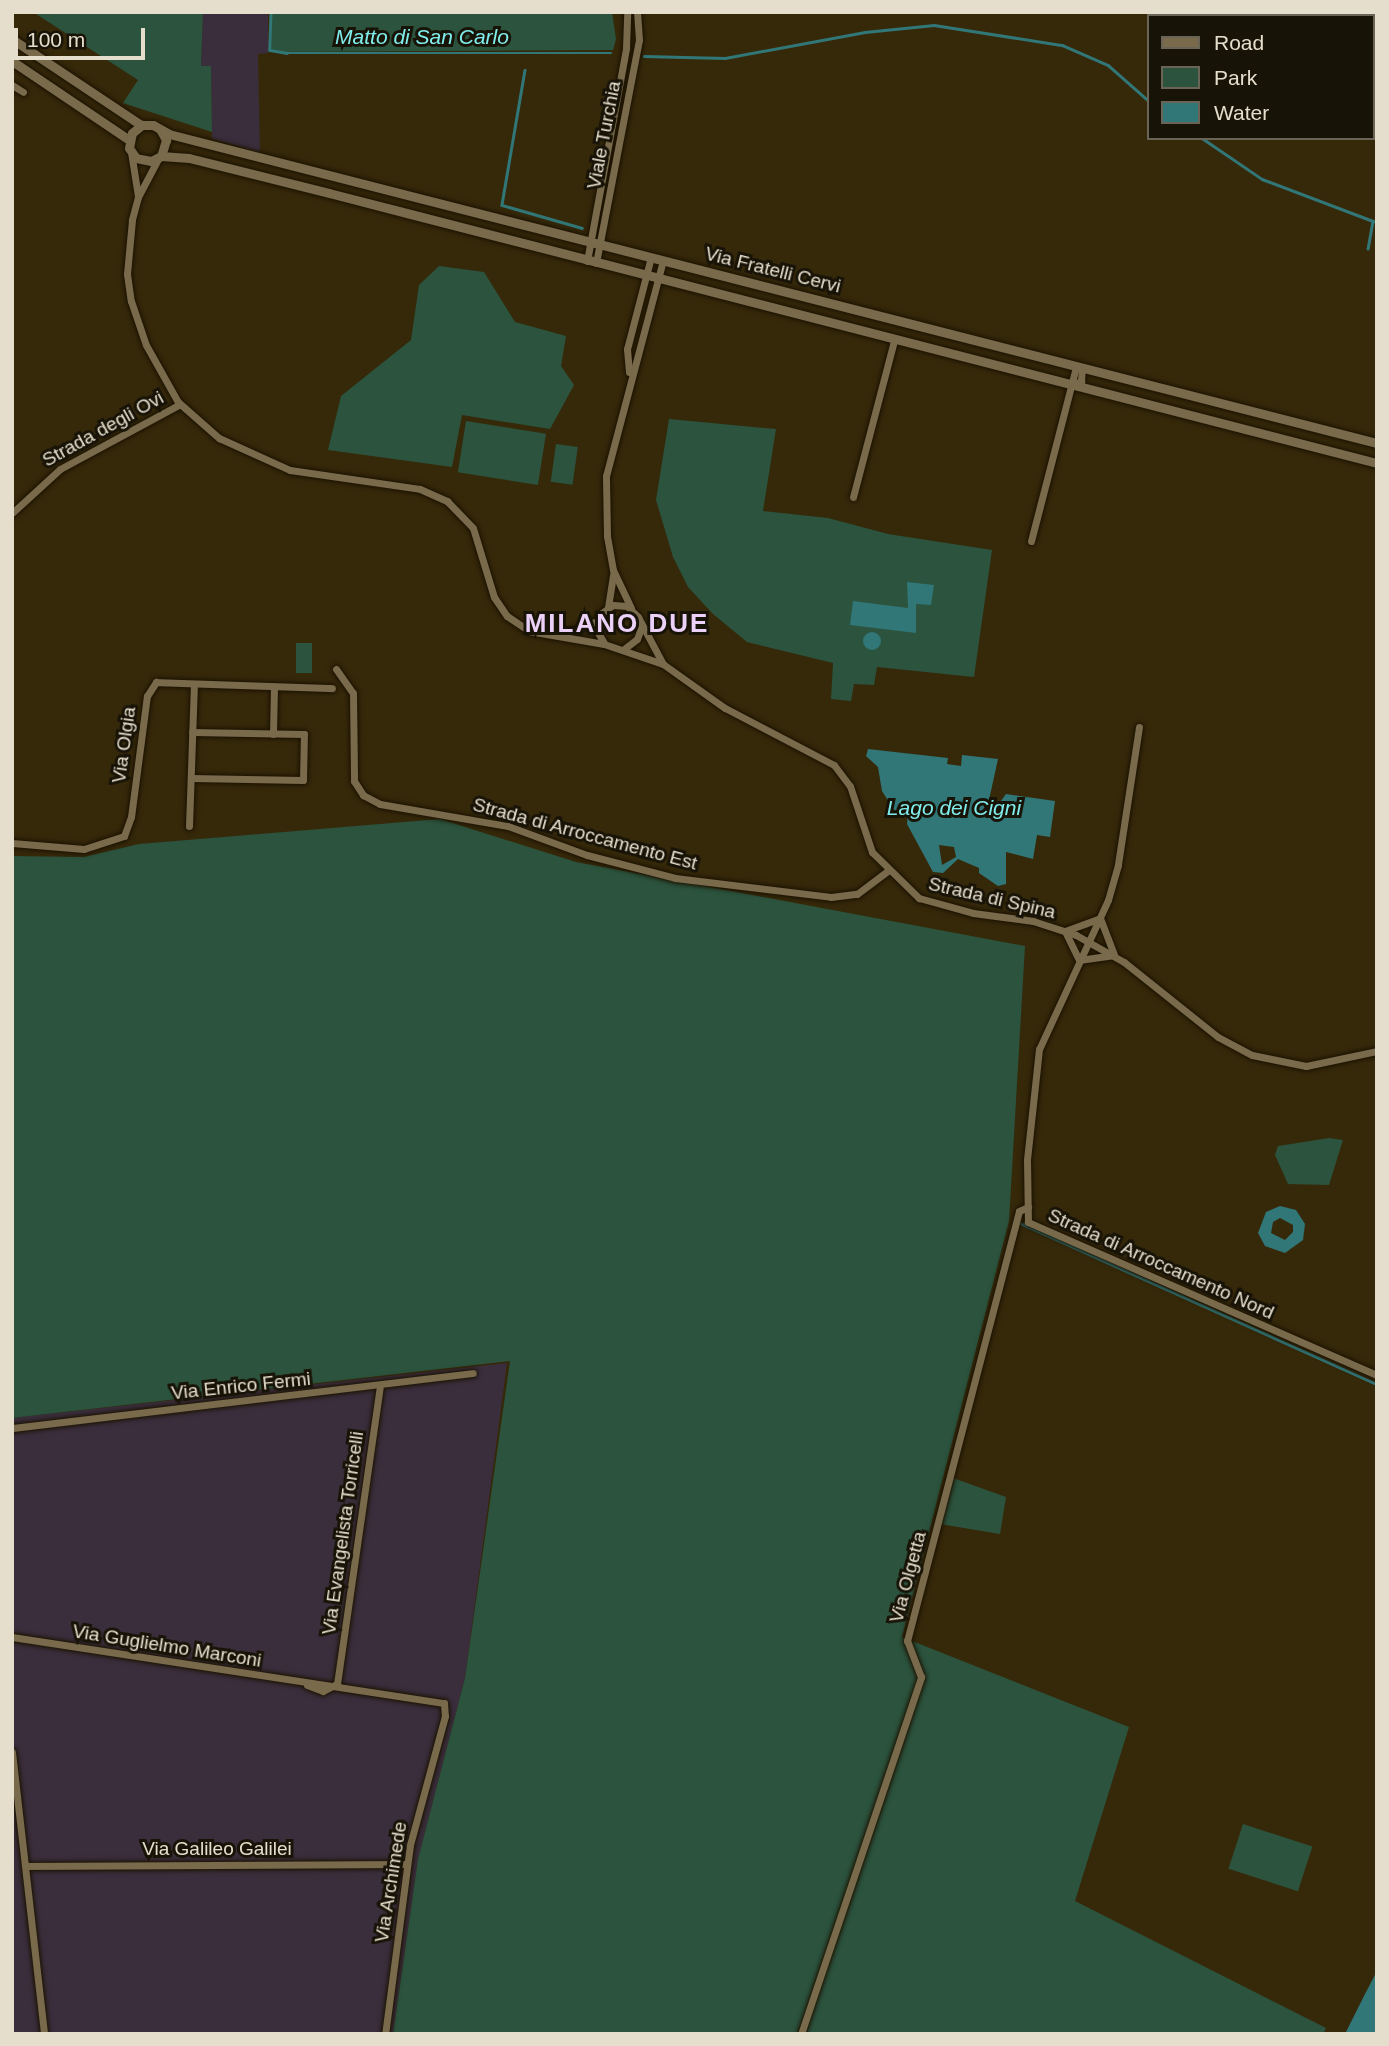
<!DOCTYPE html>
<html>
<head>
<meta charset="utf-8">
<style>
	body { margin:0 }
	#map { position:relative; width:1389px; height:2046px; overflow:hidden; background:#36290a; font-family:Arial,sans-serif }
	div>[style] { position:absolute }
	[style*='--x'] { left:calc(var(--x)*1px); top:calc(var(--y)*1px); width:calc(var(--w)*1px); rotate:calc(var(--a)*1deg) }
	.industrial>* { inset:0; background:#3a2e3c }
	.green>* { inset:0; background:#2b533d; transform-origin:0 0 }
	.water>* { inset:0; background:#317778 }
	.round { border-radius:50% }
	.stream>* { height:2.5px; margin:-1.25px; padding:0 1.25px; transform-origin:1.25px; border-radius:1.25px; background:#317778 }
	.roads { filter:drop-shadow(0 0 2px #1b1200) drop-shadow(0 0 2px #1b1200) }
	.minor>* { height:7px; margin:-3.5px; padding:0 3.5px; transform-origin:3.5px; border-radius:3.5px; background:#786a4b }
	.tertiary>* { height:9px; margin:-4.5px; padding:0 4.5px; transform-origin:4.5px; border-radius:4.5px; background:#786a4b }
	span { translate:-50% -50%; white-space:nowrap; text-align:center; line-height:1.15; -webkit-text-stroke:6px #181307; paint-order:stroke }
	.street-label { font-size:19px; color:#e6decd }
	.water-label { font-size:21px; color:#80eded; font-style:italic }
	.district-label { font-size:26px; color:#ebd1f8; font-weight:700; letter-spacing:2px }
	.frame { position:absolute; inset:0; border:14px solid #e6decd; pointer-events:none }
	.legend { position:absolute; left:1147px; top:14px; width:228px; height:126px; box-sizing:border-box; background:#181307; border:2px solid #6a6456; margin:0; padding:9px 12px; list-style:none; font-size:21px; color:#e6decd }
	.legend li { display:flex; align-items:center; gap:14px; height:35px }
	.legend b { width:35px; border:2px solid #6a6456 }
	.scale { position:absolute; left:14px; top:28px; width:131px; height:32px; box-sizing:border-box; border:4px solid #e6decd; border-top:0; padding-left:9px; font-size:21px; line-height:24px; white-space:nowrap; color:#e6decd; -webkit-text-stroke:5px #181307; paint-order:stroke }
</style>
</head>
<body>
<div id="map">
	<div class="industrial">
		<div style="clip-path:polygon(203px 12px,268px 12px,268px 53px,258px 54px,260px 152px,212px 139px,211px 66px,201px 66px)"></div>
		<div style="clip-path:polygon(507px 1363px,465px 1678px,418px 1859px,393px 2034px,12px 2034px,12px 1418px)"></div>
	</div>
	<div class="green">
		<div style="clip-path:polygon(33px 12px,203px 12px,201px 66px,211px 66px,212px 132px,123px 103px,138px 80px)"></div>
		<div style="clip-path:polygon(270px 12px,612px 12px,616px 39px,613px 50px,270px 52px)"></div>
		<div style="clip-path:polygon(439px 266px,484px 272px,515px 322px,566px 336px,561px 366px,574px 385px,550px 429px,462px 415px,452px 467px,328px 450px,341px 396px,411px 340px,419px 285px)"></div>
		<div style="clip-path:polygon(669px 419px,776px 429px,763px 511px,828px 518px,888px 534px,992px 550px,974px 677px,877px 667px,874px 685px,854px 684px,851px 701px,831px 699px,833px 663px,747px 642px,713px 614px,688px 587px,673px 557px,656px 500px)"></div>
		<div style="left:466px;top:421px;width:81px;height:52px;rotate:9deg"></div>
		<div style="left:556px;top:444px;width:22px;height:38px;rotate:8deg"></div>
		<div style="left:296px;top:643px;width:16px;height:30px"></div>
		<div style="clip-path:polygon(440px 819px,576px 862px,1025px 946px,1009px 1221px,902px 1637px,1129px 1727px,1075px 1901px,1326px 2028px,1323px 2034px,393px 2034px,418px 1859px,465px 1678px,510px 1361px,12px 1418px,12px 856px,84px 857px,139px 844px)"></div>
		<div style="clip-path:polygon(1329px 1138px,1343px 1140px,1329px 1185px,1288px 1184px,1275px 1155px,1278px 1146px)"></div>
		<div style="clip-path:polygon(953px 1478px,1006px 1497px,1000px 1534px,940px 1524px)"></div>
		<div style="left:1243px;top:1824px;width:73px;height:47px;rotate:18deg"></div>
	</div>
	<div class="water">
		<div style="clip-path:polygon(907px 582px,934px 585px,931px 605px,916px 604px,916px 633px,850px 625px,853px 601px,908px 608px)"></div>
		<div class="round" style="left:863px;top:632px;width:18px;height:18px"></div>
		<div style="clip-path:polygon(evenodd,868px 749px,948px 758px,947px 764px,961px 766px,962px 755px,998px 759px,989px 800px,998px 805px,1006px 794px,1055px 801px,1050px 837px,1037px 835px,1033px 859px,1006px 852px,1006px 884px,998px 886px,979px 873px,979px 868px,958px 859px,943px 873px,933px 872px,907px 824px,908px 814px,917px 810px,907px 800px,905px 810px,894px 810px,882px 791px,878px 767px,866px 756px,868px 749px,939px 845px,954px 847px,956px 857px,942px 865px,939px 845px)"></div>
		<div style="clip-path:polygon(evenodd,1280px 1206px,1296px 1210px,1305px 1224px,1303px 1240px,1285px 1253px,1265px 1246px,1258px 1233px,1266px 1212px,1280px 1206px,1280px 1218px,1293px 1225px,1293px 1232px,1285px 1240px,1271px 1233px,1273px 1222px,1280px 1218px)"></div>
		<div style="clip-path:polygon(1377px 1971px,1377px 2034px,1345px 2034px,1364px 1996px)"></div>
	</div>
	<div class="stream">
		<div style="--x:271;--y:12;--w:38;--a:92"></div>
		<div style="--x:270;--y:50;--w:17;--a:10"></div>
		<div style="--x:287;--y:53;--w:324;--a:0"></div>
		<div style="--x:644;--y:56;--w:81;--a:1.4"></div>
		<div style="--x:725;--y:58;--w:142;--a:-10.5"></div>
		<div style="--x:865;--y:32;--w:69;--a:-5.8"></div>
		<div style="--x:934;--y:25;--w:130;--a:8.9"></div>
		<div style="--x:1062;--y:45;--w:50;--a:23.5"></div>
		<div style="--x:1108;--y:65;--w:55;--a:41.3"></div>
		<div style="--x:525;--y:70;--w:137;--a:99.7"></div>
		<div style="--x:502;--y:205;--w:83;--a:16"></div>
		<div style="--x:1202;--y:138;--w:73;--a:34.3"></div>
		<div style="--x:1262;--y:179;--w:119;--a:20.7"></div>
		<div style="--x:1373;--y:221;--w:28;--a:100"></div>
		<div style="--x:1020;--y:1223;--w:392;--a:24.3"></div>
	</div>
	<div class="roads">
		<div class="minor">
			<div style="--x:12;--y:85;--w:13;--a:32"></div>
			<div style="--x:131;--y:152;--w:45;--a:81"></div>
			<div style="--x:158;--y:159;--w:43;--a:117.8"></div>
			<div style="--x:138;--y:197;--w:24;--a:105"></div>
			<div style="--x:132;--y:220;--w:54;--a:95.3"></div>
			<div style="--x:127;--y:274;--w:27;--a:82"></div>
			<div style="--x:131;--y:301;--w:46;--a:71.2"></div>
			<div style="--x:146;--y:345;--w:65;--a:60.7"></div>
			<div style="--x:178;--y:402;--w:55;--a:41.3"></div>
			<div style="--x:219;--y:438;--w:78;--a:24.3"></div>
			<div style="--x:290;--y:470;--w:131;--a:8.3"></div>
			<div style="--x:420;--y:489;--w:30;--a:24"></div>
			<div style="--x:447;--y:501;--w:37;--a:46"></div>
			<div style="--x:473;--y:528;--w:72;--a:73.1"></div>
			<div style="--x:494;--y:597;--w:23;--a:56"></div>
			<div style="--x:507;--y:616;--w:27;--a:34"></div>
			<div style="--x:529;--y:631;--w:76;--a:9.8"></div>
			<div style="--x:604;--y:644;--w:62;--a:18.7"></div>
			<div style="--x:663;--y:664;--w:76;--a:35.4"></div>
			<div style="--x:725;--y:708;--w:123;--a:27.6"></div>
			<div style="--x:834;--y:765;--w:26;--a:53"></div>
			<div style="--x:850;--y:786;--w:70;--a:71.6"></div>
			<div style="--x:872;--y:852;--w:66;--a:44.4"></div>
			<div style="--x:919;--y:898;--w:56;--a:15.5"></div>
			<div style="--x:973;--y:913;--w:61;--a:7.6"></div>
			<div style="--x:1033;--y:921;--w:45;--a:18"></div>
			<div style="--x:1076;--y:935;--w:55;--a:29.4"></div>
			<div style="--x:1124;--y:962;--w:120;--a:38.6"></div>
			<div style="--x:1218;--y:1037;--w:38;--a:28"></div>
			<div style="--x:1252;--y:1055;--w:55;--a:11.5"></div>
			<div style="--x:1306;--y:1066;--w:73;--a:-11.9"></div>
			<div style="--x:587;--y:261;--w:217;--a:-79.6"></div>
			<div style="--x:626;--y:48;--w:36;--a:-88"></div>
			<div style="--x:596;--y:263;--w:227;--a:-79.1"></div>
			<div style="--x:639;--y:40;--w:28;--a:-94"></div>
			<div style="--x:629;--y:372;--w:23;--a:-95"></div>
			<div style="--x:627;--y:349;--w:95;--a:-75.4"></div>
			<div style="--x:1074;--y:384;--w:8;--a:-23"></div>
			<div style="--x:1081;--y:381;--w:14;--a:-86"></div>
			<div style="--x:853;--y:497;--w:161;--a:-75.3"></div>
			<div style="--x:12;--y:513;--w:65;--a:-42.5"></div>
			<div style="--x:60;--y:469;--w:136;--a:-28.4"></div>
			<div style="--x:1031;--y:541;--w:180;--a:-75.5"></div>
			<div style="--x:608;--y:607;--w:33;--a:-81"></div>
			<div style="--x:631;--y:608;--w:42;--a:-115.3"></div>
			<div style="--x:613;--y:570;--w:35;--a:-100"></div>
			<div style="--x:607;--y:536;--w:60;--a:-91"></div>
			<div style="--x:606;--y:476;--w:222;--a:-75.2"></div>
			<div style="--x:561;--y:635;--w:39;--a:-21"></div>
			<div style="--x:604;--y:643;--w:16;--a:-120"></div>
			<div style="--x:596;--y:629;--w:14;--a:-78"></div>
			<div style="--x:599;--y:615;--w:17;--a:-36"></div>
			<div style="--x:613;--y:605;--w:14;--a:4"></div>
			<div style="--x:627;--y:606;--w:16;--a:45"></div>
			<div style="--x:638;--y:617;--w:53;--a:62"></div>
			<div style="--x:624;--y:649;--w:16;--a:-38"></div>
			<div style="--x:637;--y:639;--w:12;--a:-70"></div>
			<div style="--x:336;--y:669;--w:29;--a:55"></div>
			<div style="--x:353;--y:693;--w:88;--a:89.3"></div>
			<div style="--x:354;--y:781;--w:17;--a:57"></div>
			<div style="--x:363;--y:795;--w:19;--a:28"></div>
			<div style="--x:380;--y:804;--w:130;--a:9.8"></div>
			<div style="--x:508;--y:826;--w:84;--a:20.2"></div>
			<div style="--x:587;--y:855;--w:91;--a:14.6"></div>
			<div style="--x:675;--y:878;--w:157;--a:6.9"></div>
			<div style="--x:831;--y:897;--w:26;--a:-7"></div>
			<div style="--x:857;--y:894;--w:38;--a:-37"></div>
			<div style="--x:1139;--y:727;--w:140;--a:98.7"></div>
			<div style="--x:1118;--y:865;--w:36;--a:106"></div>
			<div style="--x:1108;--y:900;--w:164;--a:114.8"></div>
			<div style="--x:1039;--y:1049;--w:112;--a:96.2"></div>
			<div style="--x:1027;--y:1160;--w:62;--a:89.1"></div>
			<div style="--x:1028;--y:1222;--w:381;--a:23.7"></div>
			<div style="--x:273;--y:734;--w:47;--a:-88.8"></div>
			<div style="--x:191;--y:778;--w:112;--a:1"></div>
			<div style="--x:303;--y:780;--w:46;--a:-88.8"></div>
			<div style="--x:304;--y:734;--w:112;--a:-179"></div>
			<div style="--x:189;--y:826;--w:141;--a:-88"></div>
			<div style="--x:12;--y:843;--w:72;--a:4.8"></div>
			<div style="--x:84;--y:849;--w:42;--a:-18"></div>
			<div style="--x:124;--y:836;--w:20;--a:-70"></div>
			<div style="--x:131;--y:817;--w:122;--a:-82.5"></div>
			<div style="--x:147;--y:696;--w:17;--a:-57"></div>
			<div style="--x:156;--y:682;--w:176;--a:2"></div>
			<div style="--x:1079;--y:960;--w:32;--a:-116"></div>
			<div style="--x:1065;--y:931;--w:37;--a:-20"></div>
			<div style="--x:1100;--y:918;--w:39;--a:69"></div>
			<div style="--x:1079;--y:960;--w:34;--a:-8"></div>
			<div style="--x:12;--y:1428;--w:464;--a:-6.8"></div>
			<div style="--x:12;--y:1637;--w:437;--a:8.7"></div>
			<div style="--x:444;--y:1703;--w:13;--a:86"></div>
			<div style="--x:445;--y:1716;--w:134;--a:105.2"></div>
			<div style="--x:410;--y:1845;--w:191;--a:97.5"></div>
			<div style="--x:337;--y:1684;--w:300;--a:-81.8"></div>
			<div style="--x:307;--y:1685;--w:17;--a:21"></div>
			<div style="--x:323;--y:1691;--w:16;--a:-27"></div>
			<div style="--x:12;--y:1752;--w:284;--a:83.5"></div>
			<div style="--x:27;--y:1866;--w:380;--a:-0.3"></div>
			<div style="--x:801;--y:2034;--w:377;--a:-71.4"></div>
			<div style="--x:921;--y:1677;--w:39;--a:-111"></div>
			<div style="--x:907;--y:1641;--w:444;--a:-75.4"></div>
			<div style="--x:1019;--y:1211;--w:10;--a:-24"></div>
		</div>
		<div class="tertiary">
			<div style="--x:12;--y:39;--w:155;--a:33.7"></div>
			<div style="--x:12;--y:61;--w:141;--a:34"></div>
			<div style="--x:160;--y:129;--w:13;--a:61"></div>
			<div style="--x:166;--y:140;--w:17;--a:107"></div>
			<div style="--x:161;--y:156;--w:11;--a:153"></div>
			<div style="--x:151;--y:161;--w:15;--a:-169"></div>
			<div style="--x:136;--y:158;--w:12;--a:-125"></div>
			<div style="--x:129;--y:148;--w:15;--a:-79"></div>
			<div style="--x:132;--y:133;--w:13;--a:-39"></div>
			<div style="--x:142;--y:125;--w:11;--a:0"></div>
			<div style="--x:153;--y:125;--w:18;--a:29"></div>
			<div style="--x:169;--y:134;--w:1247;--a:14.35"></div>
			<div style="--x:161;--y:156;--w:28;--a:4"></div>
			<div style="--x:189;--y:158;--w:144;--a:14"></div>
			<div style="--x:329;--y:193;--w:1082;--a:14.45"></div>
		</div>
	</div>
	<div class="street-label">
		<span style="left:604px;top:135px;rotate:-79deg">Viale Turchia</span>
		<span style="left:773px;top:270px;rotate:14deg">Via Fratelli Cervi</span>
		<span style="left:103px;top:429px;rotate:-29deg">Strada degli Ovi</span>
		<span style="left:124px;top:745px;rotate:-82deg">Via Olgia</span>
		<span style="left:585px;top:834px;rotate:15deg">Strada di Arroccamento Est</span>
		<span style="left:992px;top:898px;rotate:13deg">Strada di Spina</span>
		<span style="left:1161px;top:1264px;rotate:24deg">Strada di Arroccamento Nord</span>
		<span style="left:241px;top:1386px;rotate:-6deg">Via Enrico Fermi</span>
		<span style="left:343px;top:1533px;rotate:-82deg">Via Evangelista Torricelli</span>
		<span style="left:908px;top:1577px;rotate:-75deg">Via Olgetta</span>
		<span style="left:167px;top:1646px;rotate:9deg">Via Guglielmo Marconi</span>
		<span style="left:217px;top:1849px">Via Galileo Galilei</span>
		<span style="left:391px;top:1882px;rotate:-81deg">Via Archimede</span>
	</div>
	<div class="water-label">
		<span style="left:422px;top:37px">Matto di San Carlo</span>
		<span style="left:954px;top:808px">Lago dei Cigni</span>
	</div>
	<div class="district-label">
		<span style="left:617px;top:624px">MILANO DUE</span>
	</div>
	<div class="frame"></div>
	<ul class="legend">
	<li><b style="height:9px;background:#786a4b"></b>Road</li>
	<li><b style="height:19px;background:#2b533d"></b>Park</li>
	<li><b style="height:19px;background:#317778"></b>Water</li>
	</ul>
	<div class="scale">100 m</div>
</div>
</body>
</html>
